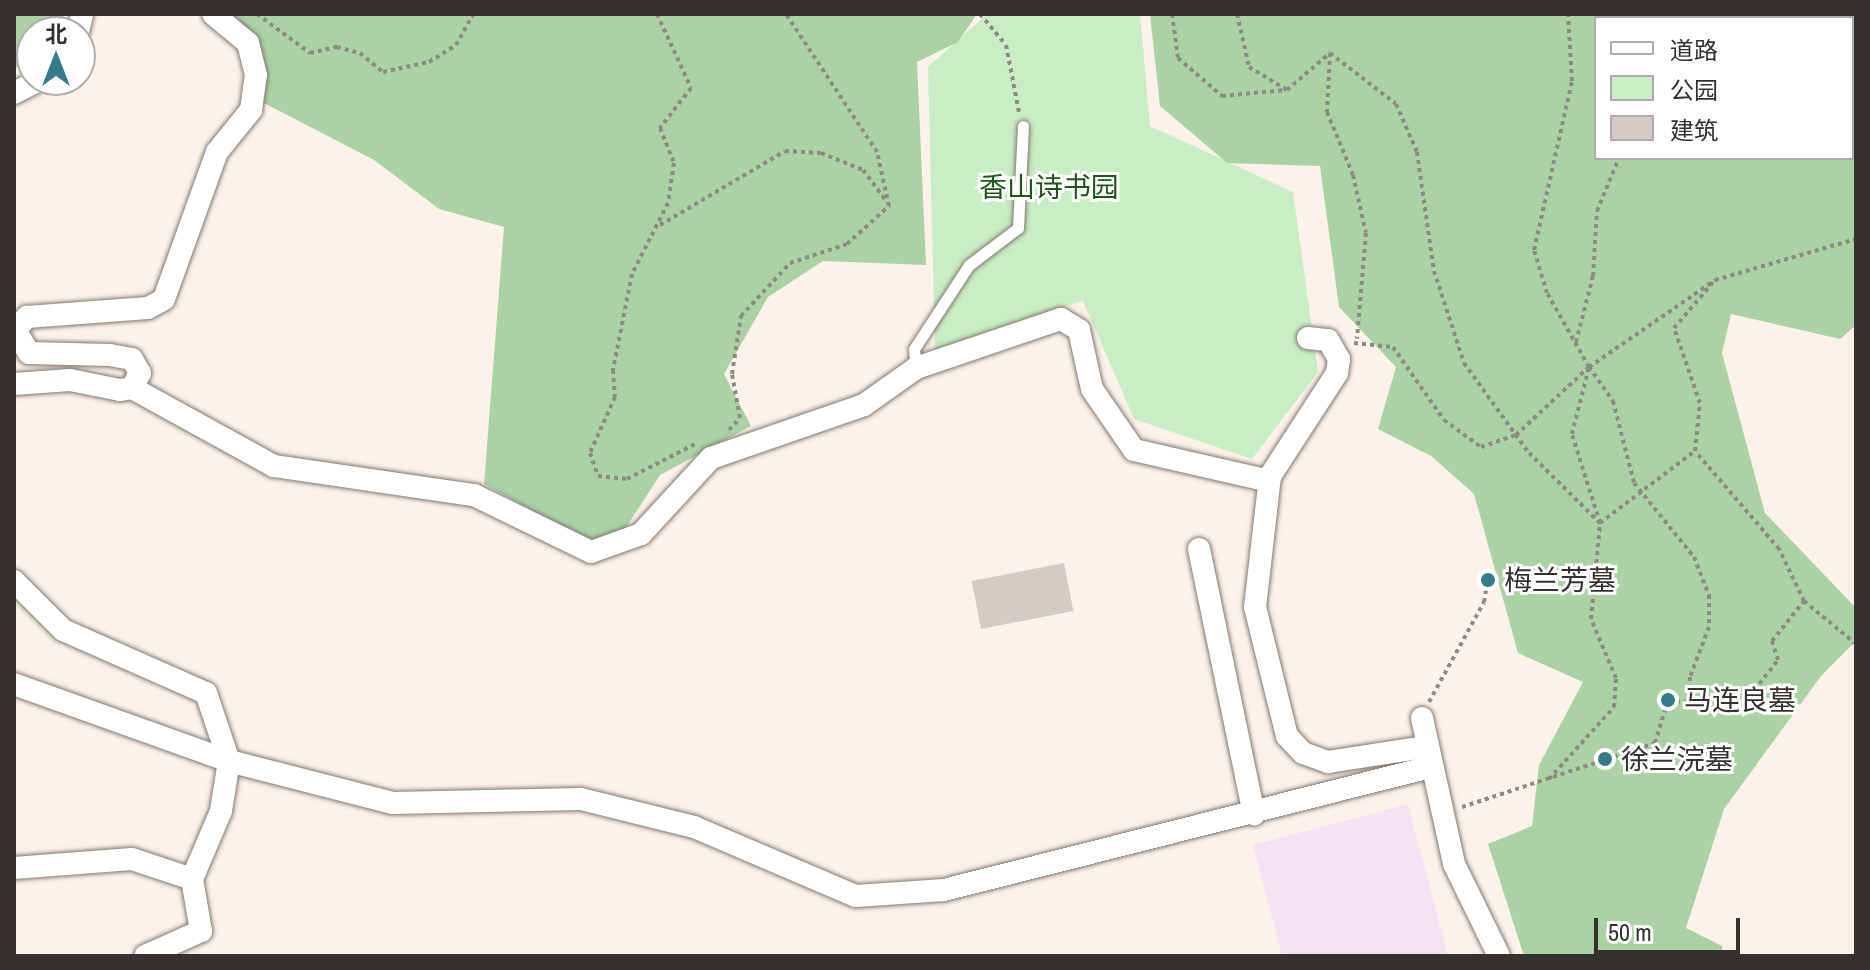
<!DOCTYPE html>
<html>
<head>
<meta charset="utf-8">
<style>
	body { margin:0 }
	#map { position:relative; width:1870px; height:970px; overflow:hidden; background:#fcf2e9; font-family:"Archivo Narrow","Noto Sans SC",sans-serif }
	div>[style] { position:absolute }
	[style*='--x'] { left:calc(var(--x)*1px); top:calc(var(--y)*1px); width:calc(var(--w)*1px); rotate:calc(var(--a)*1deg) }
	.commercial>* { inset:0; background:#f5e3f5 }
	.green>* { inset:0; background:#c9edc4 }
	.forest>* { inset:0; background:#aad2a5 }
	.building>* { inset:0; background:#d6cac4; transform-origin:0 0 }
	.path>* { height:4px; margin-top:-2px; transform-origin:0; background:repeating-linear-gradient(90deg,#8f8983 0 4px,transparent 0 8px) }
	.roads { filter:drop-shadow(0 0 2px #817870) drop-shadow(0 0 2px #817870) }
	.service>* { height:11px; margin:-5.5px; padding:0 5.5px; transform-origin:5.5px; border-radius:5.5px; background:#fff }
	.minor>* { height:22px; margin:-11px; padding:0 11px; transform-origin:11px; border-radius:11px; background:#fff }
	.dots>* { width:22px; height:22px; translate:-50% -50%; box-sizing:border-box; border:4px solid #fff; border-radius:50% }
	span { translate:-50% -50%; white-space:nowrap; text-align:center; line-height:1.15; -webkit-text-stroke:6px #fff; paint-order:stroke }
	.park-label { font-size:28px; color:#21551c }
	.poi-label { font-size:28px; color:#35312e }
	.left { translate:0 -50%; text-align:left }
	.frame { position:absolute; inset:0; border:16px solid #35312e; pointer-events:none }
	.legend { position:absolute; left:1594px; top:16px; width:260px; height:144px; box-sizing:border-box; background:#fff; border:2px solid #aeadab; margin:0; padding:10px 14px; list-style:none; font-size:24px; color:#35312e }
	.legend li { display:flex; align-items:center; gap:16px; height:40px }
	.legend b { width:40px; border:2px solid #aeadab }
	.north { position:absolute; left:16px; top:16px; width:80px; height:80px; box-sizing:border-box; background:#fff; border:2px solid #aeadab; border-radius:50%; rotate:0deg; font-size:22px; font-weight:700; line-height:32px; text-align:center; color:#35312e }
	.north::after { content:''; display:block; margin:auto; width:28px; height:36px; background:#367b89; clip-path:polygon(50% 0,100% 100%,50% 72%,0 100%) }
	.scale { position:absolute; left:1594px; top:918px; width:146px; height:36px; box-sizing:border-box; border:4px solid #35312e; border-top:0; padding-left:10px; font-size:24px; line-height:28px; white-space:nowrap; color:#35312e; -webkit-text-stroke:6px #fff; paint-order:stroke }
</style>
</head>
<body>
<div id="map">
	<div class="commercial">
		<div style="clip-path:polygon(1408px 804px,1448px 956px,1282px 956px,1253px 845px)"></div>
	</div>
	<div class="green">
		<div style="clip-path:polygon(987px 14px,1140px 14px,1150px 126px,1293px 192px,1318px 372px,1252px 459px,1134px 419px,1083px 301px,935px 350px,928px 67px)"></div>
	</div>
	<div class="forest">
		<div style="clip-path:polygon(14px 14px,65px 14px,54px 32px,32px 32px,32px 61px,14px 68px)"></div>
		<div style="clip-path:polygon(222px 14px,977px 14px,958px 42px,917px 62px,926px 265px,823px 261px,768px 297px,724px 374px,751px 426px,660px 475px,618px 540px,592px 544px,484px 484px,504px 227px,439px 209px,374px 160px,262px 102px,264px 63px)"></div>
		<div style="clip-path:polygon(evenodd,1150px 14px,1856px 14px,1856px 325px,1840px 339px,1731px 314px,1722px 353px,1765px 513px,1856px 608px,1856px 641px,1821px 676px,1724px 809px,1686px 928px,1722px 946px,1722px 956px,1524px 956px,1488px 844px,1532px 826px,1539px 765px,1583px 682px,1518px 653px,1474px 494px,1431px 456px,1378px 429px,1396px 367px,1339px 307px,1320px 166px,1227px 163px,1160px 106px,1150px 14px,1596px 18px,1852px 18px,1852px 158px,1596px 158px,1596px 18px)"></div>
	</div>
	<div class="building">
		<div style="left:1064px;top:563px;width:49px;height:94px;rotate:79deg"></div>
	</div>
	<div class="path">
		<div style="--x:257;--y:14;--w:66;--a:36.3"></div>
		<div style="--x:310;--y:53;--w:28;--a:-13"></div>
		<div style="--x:337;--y:47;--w:24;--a:15"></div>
		<div style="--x:360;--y:53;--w:30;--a:40"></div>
		<div style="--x:383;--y:72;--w:47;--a:-12.3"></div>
		<div style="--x:429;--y:62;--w:32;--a:-32"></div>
		<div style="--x:456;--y:45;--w:35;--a:-61"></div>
		<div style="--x:657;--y:14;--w:81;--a:65.3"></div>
		<div style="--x:691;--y:88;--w:51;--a:127.8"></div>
		<div style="--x:660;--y:128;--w:38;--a:68"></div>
		<div style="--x:674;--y:163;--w:40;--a:98.5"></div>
		<div style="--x:668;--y:203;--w:80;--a:116.9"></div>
		<div style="--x:632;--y:274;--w:98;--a:101.2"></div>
		<div style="--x:613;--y:370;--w:27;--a:86"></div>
		<div style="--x:615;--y:397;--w:61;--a:114.1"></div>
		<div style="--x:590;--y:453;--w:24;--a:71"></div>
		<div style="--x:598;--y:476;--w:29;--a:6"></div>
		<div style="--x:627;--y:479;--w:76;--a:-27.2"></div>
		<div style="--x:980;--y:14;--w:40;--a:50"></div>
		<div style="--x:1006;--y:45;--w:68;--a:79"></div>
		<div style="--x:1172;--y:14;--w:44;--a:82.2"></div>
		<div style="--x:1178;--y:58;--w:58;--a:40.8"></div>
		<div style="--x:1222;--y:96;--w:63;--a:-5.4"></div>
		<div style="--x:1237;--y:14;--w:54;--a:77.2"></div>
		<div style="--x:1249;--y:67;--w:44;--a:31.2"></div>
		<div style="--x:1287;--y:90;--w:57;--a:-40.7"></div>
		<div style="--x:1330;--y:53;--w:83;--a:37.7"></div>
		<div style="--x:1396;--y:104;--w:52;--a:66.4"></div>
		<div style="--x:1417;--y:152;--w:120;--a:81.9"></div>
		<div style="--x:1434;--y:271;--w:97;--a:71.9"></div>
		<div style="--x:1464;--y:363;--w:111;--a:54.2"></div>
		<div style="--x:1529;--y:453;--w:100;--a:44.6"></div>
		<div style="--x:1600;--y:523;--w:119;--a:-37.2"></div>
		<div style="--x:1695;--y:451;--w:48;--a:-84.1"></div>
		<div style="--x:1700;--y:403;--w:79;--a:-109.1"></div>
		<div style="--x:1674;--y:328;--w:63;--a:-49.5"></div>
		<div style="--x:1852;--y:18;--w:5;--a:-53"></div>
		<div style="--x:1330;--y:53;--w:59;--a:92.9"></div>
		<div style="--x:1327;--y:112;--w:68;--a:67.6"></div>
		<div style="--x:1353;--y:175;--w:59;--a:77.4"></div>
		<div style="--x:1366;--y:233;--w:106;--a:94.9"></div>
		<div style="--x:660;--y:225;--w:145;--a:-30.6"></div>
		<div style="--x:785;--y:151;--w:36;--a:3"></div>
		<div style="--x:821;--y:153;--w:45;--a:22"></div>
		<div style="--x:863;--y:170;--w:40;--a:53"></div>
		<div style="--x:1576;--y:342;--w:68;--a:-75.6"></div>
		<div style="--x:1593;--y:276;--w:65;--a:-86.5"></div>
		<div style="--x:1597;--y:211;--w:57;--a:-67.5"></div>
		<div style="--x:1354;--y:343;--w:39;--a:6"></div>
		<div style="--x:1393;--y:347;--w:89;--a:55.1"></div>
		<div style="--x:1444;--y:420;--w:46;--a:36.1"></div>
		<div style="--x:1481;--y:447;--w:37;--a:-19"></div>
		<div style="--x:1516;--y:435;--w:100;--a:-43"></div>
		<div style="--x:1589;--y:367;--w:153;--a:-34.6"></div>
		<div style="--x:1715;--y:280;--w:147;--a:-16.2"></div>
		<div style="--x:1589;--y:367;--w:42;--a:54.8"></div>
		<div style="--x:1613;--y:401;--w:85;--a:75.6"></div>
		<div style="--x:1634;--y:483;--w:95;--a:51"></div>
		<div style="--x:1694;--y:557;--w:41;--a:68.5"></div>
		<div style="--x:1709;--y:595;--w:32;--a:90"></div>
		<div style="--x:1709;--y:627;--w:53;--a:110.8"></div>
		<div style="--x:1690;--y:677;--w:25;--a:92"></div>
		<div style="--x:729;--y:430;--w:16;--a:-47"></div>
		<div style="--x:740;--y:418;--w:45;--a:-100.3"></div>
		<div style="--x:732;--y:374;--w:59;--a:-81.2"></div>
		<div style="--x:741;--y:316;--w:72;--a:-47.2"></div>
		<div style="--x:790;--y:263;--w:60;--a:-18.4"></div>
		<div style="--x:847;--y:244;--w:57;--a:-42.1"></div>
		<div style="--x:889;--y:206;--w:55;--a:-102.5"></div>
		<div style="--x:877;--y:152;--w:165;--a:-123.4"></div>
		<div style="--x:1804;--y:601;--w:67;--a:39.6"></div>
		<div style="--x:1429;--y:702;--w:114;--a:-61.2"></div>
		<div style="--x:1484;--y:602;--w:22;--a:-80"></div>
		<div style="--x:1549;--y:779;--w:97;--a:-47.9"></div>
		<div style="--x:1614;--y:707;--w:29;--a:-86"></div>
		<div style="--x:1616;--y:678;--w:64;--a:-113"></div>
		<div style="--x:1591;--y:619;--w:96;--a:-84.6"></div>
		<div style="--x:1600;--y:523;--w:93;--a:-107.5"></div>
		<div style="--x:1572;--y:434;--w:69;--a:-75.8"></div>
		<div style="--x:1589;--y:367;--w:85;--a:-119.6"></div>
		<div style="--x:1547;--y:293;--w:45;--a:-106.8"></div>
		<div style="--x:1534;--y:250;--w:173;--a:-77.3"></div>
		<div style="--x:1572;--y:81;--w:67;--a:-93.4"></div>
		<div style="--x:1462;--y:807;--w:203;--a:-18.3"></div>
		<div style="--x:1655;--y:743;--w:45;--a:-73.2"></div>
		<div style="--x:1668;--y:700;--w:73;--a:7.1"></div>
		<div style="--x:1740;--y:709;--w:62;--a:-52.2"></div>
		<div style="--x:1778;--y:660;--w:20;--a:-108"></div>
		<div style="--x:1772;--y:641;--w:51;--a:-51.3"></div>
		<div style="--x:1804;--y:601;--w:58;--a:-115.7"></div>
		<div style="--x:1779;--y:549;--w:128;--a:-130.6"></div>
	</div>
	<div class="roads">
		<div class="service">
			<div style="--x:916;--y:368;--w:19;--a:-96"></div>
			<div style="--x:914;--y:349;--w:100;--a:-56.8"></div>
			<div style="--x:969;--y:265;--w:61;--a:-37.1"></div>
			<div style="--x:1018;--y:228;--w:102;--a:-87.2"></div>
		</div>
		<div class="minor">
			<div style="--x:78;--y:32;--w:18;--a:-77"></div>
			<div style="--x:14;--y:93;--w:28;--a:-27"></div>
			<div style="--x:1308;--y:338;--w:20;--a:6"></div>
			<div style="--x:1328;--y:340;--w:22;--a:60"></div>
			<div style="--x:1339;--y:359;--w:14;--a:98"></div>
			<div style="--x:1337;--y:373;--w:123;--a:123"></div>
			<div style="--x:1270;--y:476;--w:132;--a:96.5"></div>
			<div style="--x:1255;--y:607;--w:133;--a:76.1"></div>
			<div style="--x:1287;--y:736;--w:23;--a:47"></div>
			<div style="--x:1303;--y:753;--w:27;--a:20"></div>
			<div style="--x:1328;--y:762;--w:98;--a:-8.8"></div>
			<div style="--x:14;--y:384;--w:56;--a:-4.1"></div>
			<div style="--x:70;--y:380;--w:51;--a:11.3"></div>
			<div style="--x:120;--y:390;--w:12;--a:-9"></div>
			<div style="--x:132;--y:388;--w:17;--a:-62"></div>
			<div style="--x:140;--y:373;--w:16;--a:-120"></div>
			<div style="--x:132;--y:359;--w:22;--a:-170"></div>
			<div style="--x:110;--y:355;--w:81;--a:-178.6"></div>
			<div style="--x:29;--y:353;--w:27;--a:-121"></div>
			<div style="--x:15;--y:330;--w:18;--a:-47"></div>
			<div style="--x:27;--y:317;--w:121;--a:-4.3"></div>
			<div style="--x:148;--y:308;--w:18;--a:-29"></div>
			<div style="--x:164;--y:299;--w:156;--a:-70.2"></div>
			<div style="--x:217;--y:152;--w:54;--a:-51"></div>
			<div style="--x:251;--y:110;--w:35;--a:-82"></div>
			<div style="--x:256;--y:75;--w:33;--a:-104"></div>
			<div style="--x:248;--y:43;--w:45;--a:-140.4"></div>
			<div style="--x:132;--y:388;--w:162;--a:28.8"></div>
			<div style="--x:274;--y:466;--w:202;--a:8.3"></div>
			<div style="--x:474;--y:495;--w:130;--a:26"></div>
			<div style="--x:591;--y:552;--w:53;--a:-19.8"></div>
			<div style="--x:641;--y:534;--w:103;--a:-47.4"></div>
			<div style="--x:711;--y:458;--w:162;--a:-19.1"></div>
			<div style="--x:864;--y:405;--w:64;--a:-35.4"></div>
			<div style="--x:916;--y:368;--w:153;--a:-18.7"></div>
			<div style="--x:1061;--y:319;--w:21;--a:31"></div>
			<div style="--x:1079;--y:330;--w:60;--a:77.6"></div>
			<div style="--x:1092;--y:389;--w:74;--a:55.5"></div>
			<div style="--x:1134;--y:450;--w:139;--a:12.9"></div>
			<div style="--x:1199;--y:549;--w:271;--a:78.3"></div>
			<div style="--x:14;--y:581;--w:69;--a:45"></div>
			<div style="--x:63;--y:630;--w:156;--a:23.8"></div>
			<div style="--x:206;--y:693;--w:72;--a:71.3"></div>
			<div style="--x:229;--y:761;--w:51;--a:99.1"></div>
			<div style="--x:221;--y:811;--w:74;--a:113.1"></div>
			<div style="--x:192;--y:879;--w:53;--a:80.2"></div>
			<div style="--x:201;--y:931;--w:61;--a:155.9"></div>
			<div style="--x:14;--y:684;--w:228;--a:19.7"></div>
			<div style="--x:229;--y:761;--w:169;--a:14.4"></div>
			<div style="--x:393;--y:803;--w:188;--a:-1.2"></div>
			<div style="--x:581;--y:799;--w:116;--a:13.9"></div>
			<div style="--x:694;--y:827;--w:176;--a:23.1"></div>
			<div style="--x:856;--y:896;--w:88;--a:-3.9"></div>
			<div style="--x:944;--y:890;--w:498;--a:-14.2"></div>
			<div style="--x:1422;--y:718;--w:149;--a:77.6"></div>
			<div style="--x:1454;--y:864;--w:102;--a:63.9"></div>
			<div style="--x:14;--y:868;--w:118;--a:-4.4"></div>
			<div style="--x:132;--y:859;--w:63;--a:18.4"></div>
		</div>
	</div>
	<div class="dots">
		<div style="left:1488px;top:580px;background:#367b89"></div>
		<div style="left:1668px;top:700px;background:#367b89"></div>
		<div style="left:1605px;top:759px;background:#367b89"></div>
	</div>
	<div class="park-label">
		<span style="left:1049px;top:187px">香山诗书园</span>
	</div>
	<div class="poi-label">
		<span class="left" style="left:1504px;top:580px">梅兰芳墓</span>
		<span class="left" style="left:1684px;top:700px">马连良墓</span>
		<span class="left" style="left:1621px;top:759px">徐兰浣墓</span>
	</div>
	<div class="frame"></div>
	<ul class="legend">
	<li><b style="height:10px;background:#fff"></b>道路</li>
	<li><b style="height:22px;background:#c9edc4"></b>公园</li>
	<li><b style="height:22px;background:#d6cac4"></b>建筑</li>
	</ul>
	<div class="north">北</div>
	<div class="scale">50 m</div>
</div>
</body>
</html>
